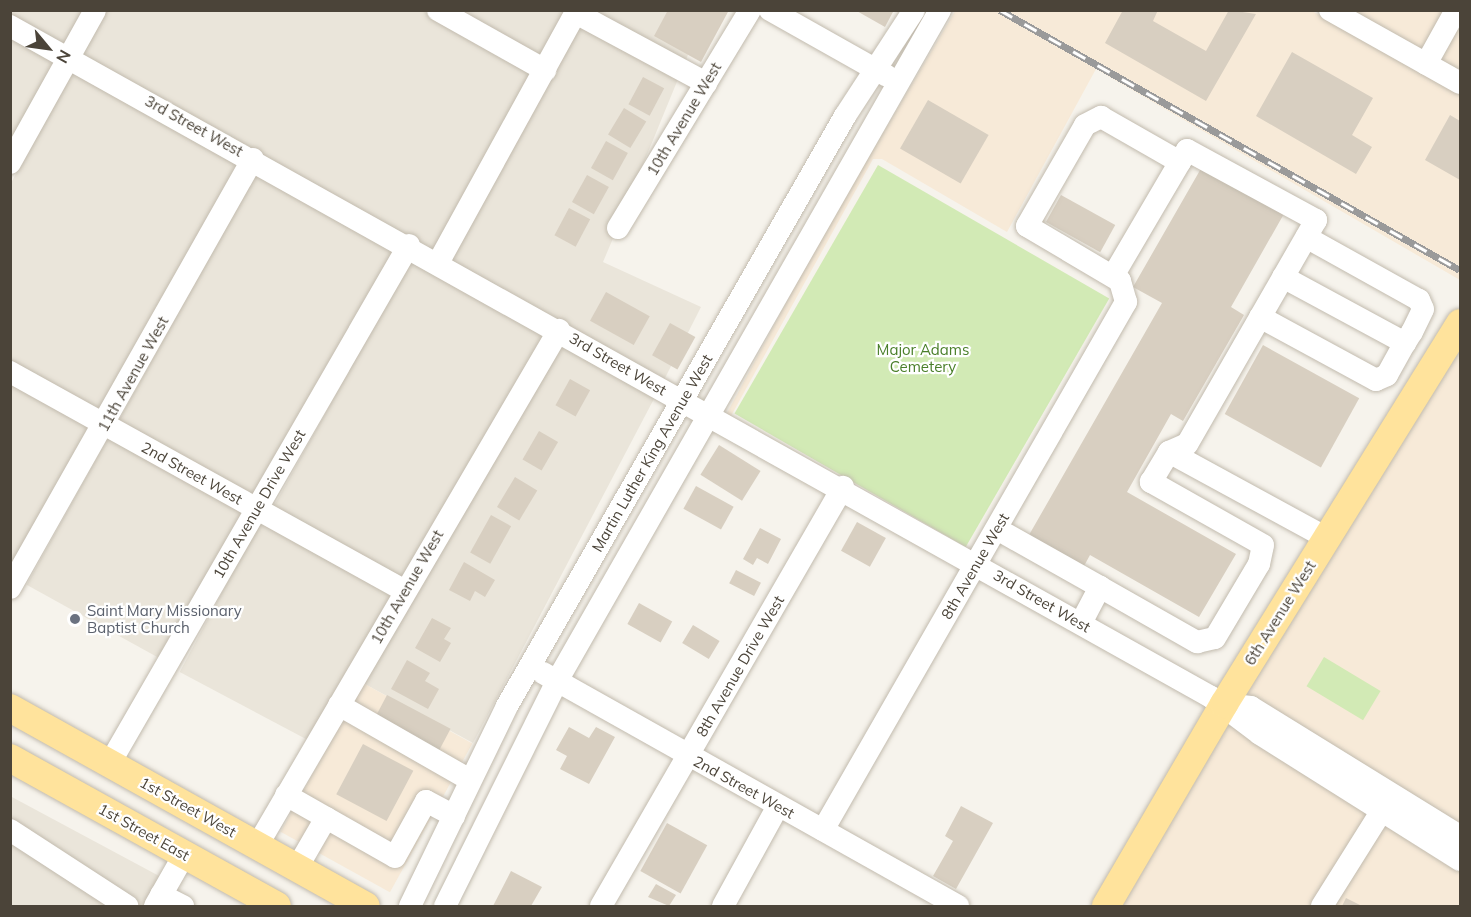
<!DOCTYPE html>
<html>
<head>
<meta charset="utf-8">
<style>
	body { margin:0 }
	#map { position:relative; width:1471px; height:917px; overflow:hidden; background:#f6f3ec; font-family:Mulish,sans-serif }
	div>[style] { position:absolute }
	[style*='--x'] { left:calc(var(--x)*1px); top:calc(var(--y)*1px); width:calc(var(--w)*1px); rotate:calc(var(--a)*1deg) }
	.residential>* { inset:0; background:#eae5da; transform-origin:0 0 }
	.commercial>* { inset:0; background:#f7ead8; transform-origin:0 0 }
	.green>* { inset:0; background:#d2eab5; transform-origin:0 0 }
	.building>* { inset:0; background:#d8cfc1; transform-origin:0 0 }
	.roads { filter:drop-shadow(0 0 2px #c2bbae) drop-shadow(0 0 2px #c2bbae) }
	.minor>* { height:22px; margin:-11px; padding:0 11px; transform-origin:11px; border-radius:11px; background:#fff }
	.major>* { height:28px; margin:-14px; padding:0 14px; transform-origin:14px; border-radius:14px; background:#ffe39c }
	.rail>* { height:7px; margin-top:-3.5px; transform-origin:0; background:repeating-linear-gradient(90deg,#fff 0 14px,#9a9a9a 0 28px); box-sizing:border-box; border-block:2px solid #9a9a9a }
	.dots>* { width:16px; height:16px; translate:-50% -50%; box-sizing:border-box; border:3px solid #fff; border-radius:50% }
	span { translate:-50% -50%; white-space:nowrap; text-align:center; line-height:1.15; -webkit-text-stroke:4.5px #fff; paint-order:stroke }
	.street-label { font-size:15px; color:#4b4439 }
	.park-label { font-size:15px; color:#4a7f2a }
	.worship-label { font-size:15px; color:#5b616d }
	.left { translate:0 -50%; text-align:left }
	.frame { position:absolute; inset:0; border:12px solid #4b4439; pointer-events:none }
	.north { position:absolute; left:18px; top:18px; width:60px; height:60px; -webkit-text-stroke:4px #fff; paint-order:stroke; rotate:119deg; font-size:16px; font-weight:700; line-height:24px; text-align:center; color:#4b4439 }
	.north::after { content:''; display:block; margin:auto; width:21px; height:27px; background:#4b4439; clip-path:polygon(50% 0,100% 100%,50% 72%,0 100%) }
</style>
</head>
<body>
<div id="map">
	<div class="residential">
		<div style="clip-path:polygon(421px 10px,533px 73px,434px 251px,80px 55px,106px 11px)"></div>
		<div style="clip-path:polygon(10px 11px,84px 11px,64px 46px,11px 17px)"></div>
		<div style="clip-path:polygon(455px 11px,566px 11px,541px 58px)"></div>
		<div style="clip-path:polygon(587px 11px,706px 11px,637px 179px,606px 230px,614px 236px,603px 262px,701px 307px,664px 380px,451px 260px)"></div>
		<div style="clip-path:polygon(11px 36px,56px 60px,11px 144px)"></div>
		<div style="clip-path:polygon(72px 69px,241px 162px,101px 412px,11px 362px,11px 183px)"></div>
		<div style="left:257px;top:171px;width:159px;height:287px;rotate:29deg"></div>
		<div style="left:412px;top:257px;width:154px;height:289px;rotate:29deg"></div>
		<div style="clip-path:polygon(563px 342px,656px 395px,473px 743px,363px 683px)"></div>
		<div style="clip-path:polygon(11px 381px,92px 427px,11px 568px)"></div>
		<div style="left:109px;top:436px;width:155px;height:170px;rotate:29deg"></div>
		<div style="left:260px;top:521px;width:151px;height:171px;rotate:28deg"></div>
		<div style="clip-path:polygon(10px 796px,161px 877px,144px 906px,11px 906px)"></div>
	</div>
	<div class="commercial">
		<div style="clip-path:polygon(955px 11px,1312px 11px,1460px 93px,1460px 280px,1096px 69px,1007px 232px,882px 159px,873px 159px,731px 416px,726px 415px,817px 245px)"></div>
		<div style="clip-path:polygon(1347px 11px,1445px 11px,1421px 52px)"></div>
		<div style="clip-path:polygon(1460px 21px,1460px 74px,1438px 61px)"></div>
		<div style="clip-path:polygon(1460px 340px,1460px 826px,1239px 697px)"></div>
		<div style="left:363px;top:683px;width:125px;height:170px;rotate:29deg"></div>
		<div style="clip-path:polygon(1226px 719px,1460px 869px,1460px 906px,1117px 906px)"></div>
	</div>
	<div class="green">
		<div style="left:878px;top:165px;width:267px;height:287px;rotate:30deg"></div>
		<div style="left:1324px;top:657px;width:66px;height:34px;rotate:31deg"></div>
	</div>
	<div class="building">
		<div style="clip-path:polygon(668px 10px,729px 10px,701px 62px,654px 36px)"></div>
		<div style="clip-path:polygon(855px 10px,894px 10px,885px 27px)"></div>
		<div style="clip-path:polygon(1123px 10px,1158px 10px,1153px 21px,1206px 51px,1229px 10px,1256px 14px,1206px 101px,1105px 43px)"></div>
		<div style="clip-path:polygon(1292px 52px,1373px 98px,1352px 135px,1372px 147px,1356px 174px,1256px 116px)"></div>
		<div style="left:643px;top:77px;width:24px;height:31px;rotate:28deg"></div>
		<div style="left:928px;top:100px;width:70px;height:56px;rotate:30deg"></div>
		<div style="left:624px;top:108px;width:26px;height:31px;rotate:31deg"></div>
		<div style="clip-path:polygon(1450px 115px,1460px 121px,1460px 180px,1425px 160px)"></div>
		<div style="left:606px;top:141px;width:25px;height:31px;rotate:29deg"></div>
		<div style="clip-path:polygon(1203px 165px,1285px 212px,1231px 307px,1244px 315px,1183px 421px,1171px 414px,1127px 492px,1236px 554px,1199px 617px,1090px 555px,1084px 566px,1029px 535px,1162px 303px,1133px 287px)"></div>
		<div style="left:587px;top:175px;width:25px;height:31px;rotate:29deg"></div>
		<div style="left:1061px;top:195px;width:62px;height:31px;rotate:29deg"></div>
		<div style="left:569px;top:208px;width:24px;height:31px;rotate:28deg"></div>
		<div style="left:606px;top:292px;width:50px;height:33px;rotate:29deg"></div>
		<div style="left:670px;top:323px;width:29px;height:37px;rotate:29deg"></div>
		<div style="left:1263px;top:345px;width:110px;height:79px;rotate:29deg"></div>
		<div style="left:570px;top:379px;width:23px;height:30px;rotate:29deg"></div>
		<div style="left:539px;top:431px;width:22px;height:33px;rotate:30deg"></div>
		<div style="left:719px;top:445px;width:49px;height:35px;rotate:32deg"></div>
		<div style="left:515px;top:477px;width:26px;height:35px;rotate:31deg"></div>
		<div style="left:696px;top:486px;width:43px;height:26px;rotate:29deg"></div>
		<div style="left:491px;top:515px;width:23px;height:43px;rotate:29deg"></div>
		<div style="left:857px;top:522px;width:33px;height:33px;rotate:29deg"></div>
		<div style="clip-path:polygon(760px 528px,781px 539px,768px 564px,757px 558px,753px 565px,743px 559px)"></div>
		<div style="clip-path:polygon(464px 562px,495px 580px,485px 597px,475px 591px,470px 601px,449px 590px)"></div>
		<div style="left:736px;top:570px;width:28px;height:15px;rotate:27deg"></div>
		<div style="left:639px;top:603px;width:38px;height:24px;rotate:29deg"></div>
		<div style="clip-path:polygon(432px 618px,451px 628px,444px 639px,451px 643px,440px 662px,415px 648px)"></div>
		<div style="left:693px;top:625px;width:31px;height:21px;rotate:31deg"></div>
		<div style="clip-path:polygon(407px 660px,430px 673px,425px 681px,439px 689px,428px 709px,391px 689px)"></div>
		<div style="left:387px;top:695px;width:72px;height:26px;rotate:28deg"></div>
		<div style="clip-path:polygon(569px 727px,589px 738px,596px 727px,615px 737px,589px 784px,560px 769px,567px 756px,556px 750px)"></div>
		<div style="left:363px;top:744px;width:57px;height:57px;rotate:28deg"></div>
		<div style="clip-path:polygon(961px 806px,993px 823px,956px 889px,933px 876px,953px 841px,945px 836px)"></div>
		<div style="left:667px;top:823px;width:46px;height:55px;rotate:29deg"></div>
		<div style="clip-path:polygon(511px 871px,542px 887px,531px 906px,493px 906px)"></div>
		<div style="clip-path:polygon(656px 884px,676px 895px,669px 906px,648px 897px)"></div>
		<div style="clip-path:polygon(1346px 898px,1362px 906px,1342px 906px)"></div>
	</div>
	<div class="roads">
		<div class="minor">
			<div style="--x:438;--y:10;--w:123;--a:29.3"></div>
			<div style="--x:770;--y:10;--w:134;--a:29.4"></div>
			<div style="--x:1330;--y:10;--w:149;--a:29.3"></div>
			<div style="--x:576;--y:13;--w:148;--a:28.3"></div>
			<div style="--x:10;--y:26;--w:1376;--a:29.19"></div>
			<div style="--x:1211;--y:697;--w:61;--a:37.1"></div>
			<div style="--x:1260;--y:734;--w:236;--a:32.2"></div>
			<div style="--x:1426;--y:64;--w:62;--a:-60.9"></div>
			<div style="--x:10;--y:163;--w:175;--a:-60.9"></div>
			<div style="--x:618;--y:228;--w:255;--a:-58.8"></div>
			<div style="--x:438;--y:263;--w:289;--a:-61.2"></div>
			<div style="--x:1113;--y:276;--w:146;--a:-59.6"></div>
			<div style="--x:1187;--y:150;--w:147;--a:28.5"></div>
			<div style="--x:1316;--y:220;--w:258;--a:119.9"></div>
			<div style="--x:1187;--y:444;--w:20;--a:156"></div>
			<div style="--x:1283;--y:277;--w:139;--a:28.4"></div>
			<div style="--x:1405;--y:343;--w:13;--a:-58"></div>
			<div style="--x:1412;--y:332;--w:25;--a:-64"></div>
			<div style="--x:1423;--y:309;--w:10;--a:-114"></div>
			<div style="--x:1419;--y:300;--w:129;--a:-150.9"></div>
			<div style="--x:1260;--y:317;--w:132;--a:28.5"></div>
			<div style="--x:1376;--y:380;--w:12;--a:-24"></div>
			<div style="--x:1387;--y:375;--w:37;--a:-61"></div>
			<div style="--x:10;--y:372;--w:452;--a:29"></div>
			<div style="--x:997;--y:529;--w:118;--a:29.4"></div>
			<div style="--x:10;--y:588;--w:493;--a:-60.5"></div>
			<div style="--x:1081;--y:623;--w:41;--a:-62.2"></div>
			<div style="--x:1100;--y:587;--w:112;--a:29.6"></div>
			<div style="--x:1197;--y:642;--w:18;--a:-13"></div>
			<div style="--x:1215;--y:638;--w:86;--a:-59.3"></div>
			<div style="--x:1259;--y:564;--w:19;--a:-78"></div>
			<div style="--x:1263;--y:545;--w:129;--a:-150.6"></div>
			<div style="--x:1151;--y:482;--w:35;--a:-59"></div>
			<div style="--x:1169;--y:452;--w:180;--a:28.6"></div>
			<div style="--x:543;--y:673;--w:476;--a:29.3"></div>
			<div style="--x:1224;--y:704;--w:27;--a:6"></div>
			<div style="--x:1251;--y:707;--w:246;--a:31.7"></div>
			<div style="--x:339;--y:705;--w:151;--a:29.8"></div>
			<div style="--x:110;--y:763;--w:598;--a:-60.01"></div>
			<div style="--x:286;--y:795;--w:125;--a:29.6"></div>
			<div style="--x:395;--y:857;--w:64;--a:-61"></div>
			<div style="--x:426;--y:801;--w:32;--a:28"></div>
			<div style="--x:10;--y:830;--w:140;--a:33"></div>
			<div style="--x:823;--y:830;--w:609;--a:-60.15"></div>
			<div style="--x:1126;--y:302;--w:22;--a:-106"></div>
			<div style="--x:1120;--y:281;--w:108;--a:-149.4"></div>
			<div style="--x:1027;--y:226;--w:116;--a:-60.1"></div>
			<div style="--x:1085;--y:125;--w:18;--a:-27"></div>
			<div style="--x:1101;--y:117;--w:91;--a:29.7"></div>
			<div style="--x:257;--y:846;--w:598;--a:-59.66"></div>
			<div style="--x:297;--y:868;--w:58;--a:-59.9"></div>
			<div style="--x:161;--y:895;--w:25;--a:27"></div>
			<div style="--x:155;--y:906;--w:59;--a:-60.4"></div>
			<div style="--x:410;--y:906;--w:222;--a:-64.1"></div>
			<div style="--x:507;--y:706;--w:680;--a:-60.19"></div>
			<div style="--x:845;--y:116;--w:126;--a:-56.9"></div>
			<div style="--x:445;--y:906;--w:251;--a:-63.5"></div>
			<div style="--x:557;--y:681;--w:773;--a:-60.28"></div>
			<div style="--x:601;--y:906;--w:484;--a:-60"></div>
			<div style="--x:723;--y:906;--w:114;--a:-61.2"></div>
			<div style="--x:1322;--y:906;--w:126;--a:-57.9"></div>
		</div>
		<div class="major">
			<div style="--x:10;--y:708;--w:407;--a:29.1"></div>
			<div style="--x:10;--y:758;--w:305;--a:29"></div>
			<div style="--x:1106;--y:906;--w:234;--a:-59.7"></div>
			<div style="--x:1224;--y:704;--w:448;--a:-58.2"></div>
		</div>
	</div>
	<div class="rail">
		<div style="--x:1000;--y:10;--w:528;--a:29.48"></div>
	</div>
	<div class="dots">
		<div style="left:75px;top:619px;background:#6b7280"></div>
	</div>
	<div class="street-label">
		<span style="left:684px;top:119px;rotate:-59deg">10th Avenue West</span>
		<span style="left:194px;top:126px;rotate:29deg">3rd Street West</span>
		<span style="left:618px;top:364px;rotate:30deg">3rd Street West</span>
		<span style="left:133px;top:374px;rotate:-61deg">11th Avenue West</span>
		<span style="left:652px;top:453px;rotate:-60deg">Martin Luther King Avenue West</span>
		<span style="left:192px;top:473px;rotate:29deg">2nd Street West</span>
		<span style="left:259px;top:504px;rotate:-60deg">10th Avenue Drive West</span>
		<span style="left:975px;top:566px;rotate:-60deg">8th Avenue West</span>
		<span style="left:407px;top:587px;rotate:-60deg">10th Avenue West</span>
		<span style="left:1042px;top:601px;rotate:30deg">3rd Street West</span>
		<span style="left:1280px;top:613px;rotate:-58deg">6th Avenue West</span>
		<span style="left:740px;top:666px;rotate:-60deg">8th Avenue Drive West</span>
		<span style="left:744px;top:787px;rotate:29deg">2nd Street West</span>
		<span style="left:188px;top:807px;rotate:29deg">1st Street West</span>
		<span style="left:144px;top:832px;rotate:29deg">1st Street East</span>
	</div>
	<div class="park-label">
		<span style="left:923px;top:358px">Major Adams<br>Cemetery</span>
	</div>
	<div class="worship-label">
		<span class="left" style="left:87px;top:619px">Saint Mary Missionary<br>Baptist Church</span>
	</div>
	<div class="frame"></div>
	<div class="north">N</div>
</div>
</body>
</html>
